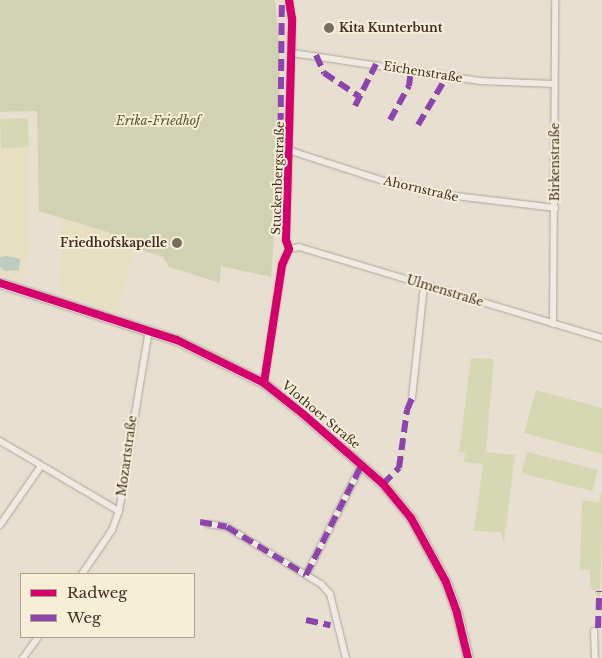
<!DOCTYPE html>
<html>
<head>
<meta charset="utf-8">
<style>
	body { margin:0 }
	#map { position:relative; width:602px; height:658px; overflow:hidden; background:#e7e0d1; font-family:"Libre Baskerville",serif }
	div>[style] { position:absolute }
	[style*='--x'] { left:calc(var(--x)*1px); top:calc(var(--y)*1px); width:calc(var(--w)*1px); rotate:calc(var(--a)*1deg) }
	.farmland>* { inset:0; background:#e6dfc2 }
	.green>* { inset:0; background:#d6d7b3; transform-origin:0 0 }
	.cemetery>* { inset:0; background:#d1d1b3 }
	.water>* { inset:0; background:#bcccc2 }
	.roads { filter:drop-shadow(0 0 1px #ada599) drop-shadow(0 0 1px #ada599) }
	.minor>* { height:6px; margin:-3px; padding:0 3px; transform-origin:3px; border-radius:3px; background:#efebe3 }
	.tertiary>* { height:9px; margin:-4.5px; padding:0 4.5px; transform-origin:4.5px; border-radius:4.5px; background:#efebe3 }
	.quiet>* { height:6px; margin-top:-3px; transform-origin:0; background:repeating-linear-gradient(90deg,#8e44ad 0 12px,transparent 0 18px) }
	.cycleway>* { height:8px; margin:-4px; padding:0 4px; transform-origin:4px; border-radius:4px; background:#d6006c }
	.dots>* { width:14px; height:14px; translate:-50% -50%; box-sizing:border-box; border:2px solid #f7eed8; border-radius:50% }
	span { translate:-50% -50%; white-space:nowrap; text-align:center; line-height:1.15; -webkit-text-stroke:4px #f7eed8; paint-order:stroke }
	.poi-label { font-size:12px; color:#3d2e20; font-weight:700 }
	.left { translate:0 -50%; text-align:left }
	.right { translate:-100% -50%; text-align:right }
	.street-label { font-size:12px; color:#3d2e20 }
	.park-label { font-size:12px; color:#4d5a26; font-style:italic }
	.legend { position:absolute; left:20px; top:573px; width:175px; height:65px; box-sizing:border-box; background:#f7eed8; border:1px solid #ada18e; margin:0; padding:6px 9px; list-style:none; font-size:15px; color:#3d2e20 }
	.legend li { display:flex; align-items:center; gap:10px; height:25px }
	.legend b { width:25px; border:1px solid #ada18e }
</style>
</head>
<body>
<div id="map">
	<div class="farmland">
		<div style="clip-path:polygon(29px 147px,29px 247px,22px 280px,0 275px,0 148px)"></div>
		<div style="clip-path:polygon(62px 218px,137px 241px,117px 312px,60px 293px)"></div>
	</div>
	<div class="green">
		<div style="left:28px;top:118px;width:29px;height:28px;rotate:88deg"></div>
		<div style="clip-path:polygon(471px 358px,494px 359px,486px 452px,515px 455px,504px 543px,500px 532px,474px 531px,483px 464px,464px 462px,465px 453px,459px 452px)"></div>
		<div style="clip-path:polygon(536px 390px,602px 408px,602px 454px,524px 433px)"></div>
		<div style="left:527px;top:452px;width:73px;height:22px;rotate:14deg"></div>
		<div style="clip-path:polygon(602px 489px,602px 527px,600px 599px,590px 585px,590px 570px,580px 570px,582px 500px,599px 503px)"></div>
	</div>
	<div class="cemetery">
		<div style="clip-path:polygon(0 0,275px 0,280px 50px,278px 183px,271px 277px,221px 266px,220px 283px,169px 267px,163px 257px,141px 250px,137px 241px,39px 211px,37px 111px,0 112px)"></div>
	</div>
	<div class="water">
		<div style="clip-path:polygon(7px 256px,20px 259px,19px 270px,5px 271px,0 267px,0 257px)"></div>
	</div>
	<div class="roads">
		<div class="minor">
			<div style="--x:292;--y:53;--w:190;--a:8.5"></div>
			<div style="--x:480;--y:81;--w:74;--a:2.3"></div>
			<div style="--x:291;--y:151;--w:101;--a:17.9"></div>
			<div style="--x:387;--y:182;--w:53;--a:13"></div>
			<div style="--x:439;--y:194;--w:117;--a:6.9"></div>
			<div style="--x:289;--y:249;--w:10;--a:-11"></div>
			<div style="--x:299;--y:247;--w:316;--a:16.7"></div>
			<div style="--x:553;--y:324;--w:324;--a:-89.6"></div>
			<div style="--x:264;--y:383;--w:119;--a:-81.3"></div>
			<div style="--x:282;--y:265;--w:17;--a:-66"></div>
			<div style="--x:289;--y:249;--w:9;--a:-108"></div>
			<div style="--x:286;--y:240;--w:221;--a:-88.4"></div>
			<div style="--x:292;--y:19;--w:19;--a:-99"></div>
			<div style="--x:412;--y:398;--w:114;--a:-83.9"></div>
			<div style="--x:0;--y:441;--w:138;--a:30.5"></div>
			<div style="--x:208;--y:524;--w:19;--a:9"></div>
			<div style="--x:227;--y:527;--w:92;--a:31.3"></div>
			<div style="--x:306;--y:575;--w:124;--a:-63.2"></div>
			<div style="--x:0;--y:525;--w:72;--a:-55.2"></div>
			<div style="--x:82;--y:574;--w:53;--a:-55.7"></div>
			<div style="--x:112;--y:530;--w:20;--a:-70"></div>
			<div style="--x:119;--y:511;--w:184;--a:-80.6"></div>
			<div style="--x:306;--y:575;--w:17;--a:31"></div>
			<div style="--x:321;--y:584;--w:13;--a:48"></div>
			<div style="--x:330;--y:594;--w:66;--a:76"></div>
			<div style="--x:594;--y:631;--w:27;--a:88"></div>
			<div style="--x:23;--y:658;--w:26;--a:-54"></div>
		</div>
		<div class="tertiary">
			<div style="--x:0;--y:283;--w:186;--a:17.9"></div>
			<div style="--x:177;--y:340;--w:97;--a:26.3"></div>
			<div style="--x:264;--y:383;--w:50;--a:38.5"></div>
			<div style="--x:303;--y:414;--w:106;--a:41.2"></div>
			<div style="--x:383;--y:484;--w:44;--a:50.5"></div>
			<div style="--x:411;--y:518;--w:73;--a:61.3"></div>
			<div style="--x:446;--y:582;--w:33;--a:70"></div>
			<div style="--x:457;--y:613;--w:46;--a:76.3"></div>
		</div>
	</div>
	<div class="quiet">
		<div style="--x:316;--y:55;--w:20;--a:66"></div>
		<div style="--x:324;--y:73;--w:43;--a:33.7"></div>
		<div style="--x:355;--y:106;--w:47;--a:-63.4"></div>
		<div style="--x:390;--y:120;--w:39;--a:-61"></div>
		<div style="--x:409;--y:86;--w:16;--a:-83"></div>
		<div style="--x:418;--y:125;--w:57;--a:-59.4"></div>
		<div style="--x:280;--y:179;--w:179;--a:-89.4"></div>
		<div style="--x:383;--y:484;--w:23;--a:-45"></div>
		<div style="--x:399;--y:468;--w:59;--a:-82.1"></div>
		<div style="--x:407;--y:410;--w:13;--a:-67"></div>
		<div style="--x:200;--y:522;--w:27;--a:10"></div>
		<div style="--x:227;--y:527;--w:92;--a:31.3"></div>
		<div style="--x:306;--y:575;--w:124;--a:-63.2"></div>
		<div style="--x:306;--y:620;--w:25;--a:12"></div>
		<div style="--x:598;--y:628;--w:37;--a:-88"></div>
	</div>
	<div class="cycleway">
		<div style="--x:0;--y:283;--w:186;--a:17.9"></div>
		<div style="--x:177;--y:340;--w:97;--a:26.3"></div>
		<div style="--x:264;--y:383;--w:50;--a:38.5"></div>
		<div style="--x:303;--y:414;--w:106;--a:41.2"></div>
		<div style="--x:383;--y:484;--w:44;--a:50.5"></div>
		<div style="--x:411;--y:518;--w:73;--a:61.3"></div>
		<div style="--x:446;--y:582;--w:33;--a:70"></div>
		<div style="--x:457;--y:613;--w:46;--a:76.3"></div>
		<div style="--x:264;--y:383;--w:119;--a:-81.3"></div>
		<div style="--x:282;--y:265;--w:17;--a:-66"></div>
		<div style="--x:289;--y:249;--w:9;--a:-108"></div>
		<div style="--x:286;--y:240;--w:221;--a:-88.4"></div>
		<div style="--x:292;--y:19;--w:19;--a:-99"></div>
	</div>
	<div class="dots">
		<div style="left:329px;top:28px;background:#786c5e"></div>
		<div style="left:177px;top:243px;background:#786c5e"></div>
	</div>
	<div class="poi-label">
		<span class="left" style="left:339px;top:28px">Kita Kunterbunt</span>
		<span class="right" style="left:167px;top:243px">Friedhofskapelle</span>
	</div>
	<div class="street-label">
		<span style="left:423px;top:72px;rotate:9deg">Eichenstraße</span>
		<span style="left:555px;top:162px;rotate:-90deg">Birkenstraße</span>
		<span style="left:278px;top:178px;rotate:-88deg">Stuckenbergstraße</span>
		<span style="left:421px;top:189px;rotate:13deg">Ahornstraße</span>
		<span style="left:445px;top:291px;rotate:17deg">Ulmenstraße</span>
		<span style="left:321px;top:415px;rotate:40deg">Vlothoer Straße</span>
		<span style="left:127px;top:456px;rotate:-82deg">Mozartstraße</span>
	</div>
	<div class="park-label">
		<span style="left:158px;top:121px">Erika-Friedhof</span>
	</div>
	<ul class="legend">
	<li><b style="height:6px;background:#d6006c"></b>Radweg</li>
	<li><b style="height:6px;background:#8e44ad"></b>Weg</li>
	</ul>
</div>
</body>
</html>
